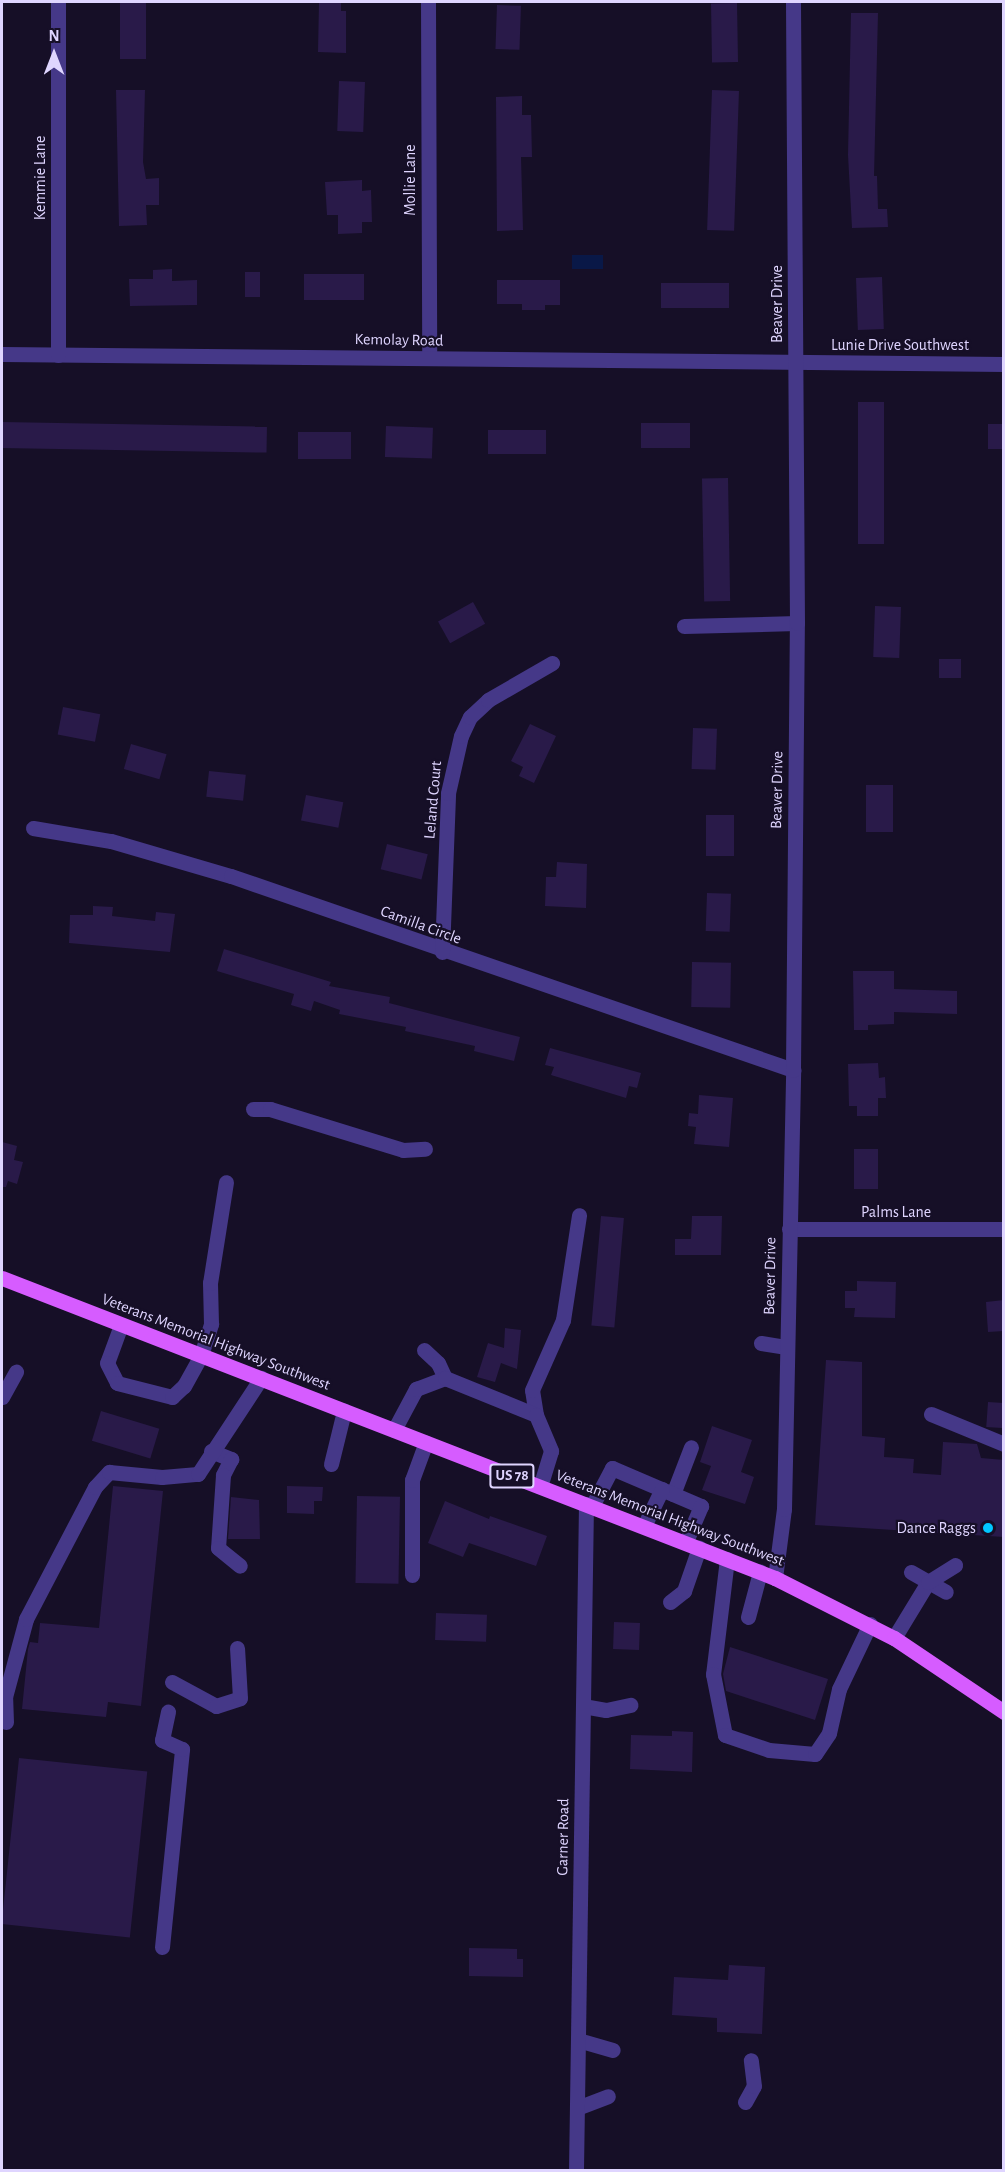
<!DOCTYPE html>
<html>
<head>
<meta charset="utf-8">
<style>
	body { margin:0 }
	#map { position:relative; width:1005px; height:2172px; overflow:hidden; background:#160f27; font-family:"Alegreya Sans",sans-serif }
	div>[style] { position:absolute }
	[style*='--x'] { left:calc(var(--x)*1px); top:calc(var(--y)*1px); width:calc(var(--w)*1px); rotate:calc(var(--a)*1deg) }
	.water>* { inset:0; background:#091847; transform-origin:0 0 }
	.building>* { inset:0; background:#291a49; transform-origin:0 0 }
	.minor>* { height:15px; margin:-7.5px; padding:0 7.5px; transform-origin:7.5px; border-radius:7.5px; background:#453888 }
	.major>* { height:15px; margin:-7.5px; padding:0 7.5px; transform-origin:7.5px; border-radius:7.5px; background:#d65cff }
	.dots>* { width:16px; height:16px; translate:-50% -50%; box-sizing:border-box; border:3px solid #160f27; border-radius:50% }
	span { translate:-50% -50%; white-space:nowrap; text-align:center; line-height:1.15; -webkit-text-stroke:4.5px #160f27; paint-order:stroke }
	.shield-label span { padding:2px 4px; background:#160f27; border:2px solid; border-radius:4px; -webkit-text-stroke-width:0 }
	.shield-label { font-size:15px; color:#dfd5ff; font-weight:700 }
	.street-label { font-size:16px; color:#dfd5ff }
	.poi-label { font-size:16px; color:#dfd5ff }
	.right { translate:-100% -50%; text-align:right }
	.frame { position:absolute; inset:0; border:3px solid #dfd5ff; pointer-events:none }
	.north { position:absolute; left:24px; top:24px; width:60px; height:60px; -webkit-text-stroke:4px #160f27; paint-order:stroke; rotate:0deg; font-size:16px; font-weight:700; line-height:24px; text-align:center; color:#dfd5ff }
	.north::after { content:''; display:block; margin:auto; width:21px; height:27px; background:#dfd5ff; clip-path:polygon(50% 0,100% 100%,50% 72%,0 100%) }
</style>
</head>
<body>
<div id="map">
	<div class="water">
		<div style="left:572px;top:255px;width:31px;height:14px"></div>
	</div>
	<div class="building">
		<div style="left:120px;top:2px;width:26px;height:57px"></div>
		<div style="clip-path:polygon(319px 2px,341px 2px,341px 11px,346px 11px,346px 53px,318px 52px)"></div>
		<div style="left:737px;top:3px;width:59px;height:26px;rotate:89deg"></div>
		<div style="left:497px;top:5px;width:24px;height:44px;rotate:2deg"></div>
		<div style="clip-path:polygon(851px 13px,878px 13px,874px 176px,877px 176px,878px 209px,887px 209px,888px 227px,852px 228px,848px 155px)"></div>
		<div style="left:339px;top:81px;width:26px;height:50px;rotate:2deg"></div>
		<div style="clip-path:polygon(116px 90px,145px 90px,143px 162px,146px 179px,159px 178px,159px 205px,146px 205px,147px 225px,119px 226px)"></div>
		<div style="left:712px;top:90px;width:27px;height:140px;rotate:2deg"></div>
		<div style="clip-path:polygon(522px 96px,522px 115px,531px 115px,532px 157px,521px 157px,523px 230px,497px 231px,496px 97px)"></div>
		<div style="clip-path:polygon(362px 180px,362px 191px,371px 190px,372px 222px,362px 222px,362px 233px,338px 234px,338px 215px,327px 215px,325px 182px)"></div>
		<div style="clip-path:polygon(172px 269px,172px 281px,197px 280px,197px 305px,130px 306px,129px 279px,153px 279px,153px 270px)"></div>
		<div style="left:245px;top:272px;width:15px;height:25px"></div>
		<div style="left:364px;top:274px;width:26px;height:60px;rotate:90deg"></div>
		<div style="left:882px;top:277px;width:52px;height:26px;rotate:88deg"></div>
		<div style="clip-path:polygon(497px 280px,560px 280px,560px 305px,545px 305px,545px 310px,522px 310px,522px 304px,497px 304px)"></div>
		<div style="left:661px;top:283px;width:68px;height:25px"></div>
		<div style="left:858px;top:402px;width:26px;height:142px"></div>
		<div style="left:2px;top:422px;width:265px;height:26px;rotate:1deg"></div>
		<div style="left:641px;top:423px;width:49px;height:25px"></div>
		<div style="left:988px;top:424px;width:16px;height:25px"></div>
		<div style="left:386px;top:426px;width:47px;height:31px;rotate:2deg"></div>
		<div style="left:488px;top:430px;width:58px;height:24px"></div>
		<div style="left:351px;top:432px;width:27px;height:53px;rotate:90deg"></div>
		<div style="left:728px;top:478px;width:123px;height:26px;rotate:89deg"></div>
		<div style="left:473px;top:602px;width:25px;height:40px;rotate:61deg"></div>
		<div style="left:875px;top:606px;width:26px;height:51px;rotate:2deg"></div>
		<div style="left:961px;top:659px;width:19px;height:22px;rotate:90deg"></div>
		<div style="left:63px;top:707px;width:38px;height:28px;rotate:11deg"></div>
		<div style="clip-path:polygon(530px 724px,556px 736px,534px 783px,519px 776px,523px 767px,511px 761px)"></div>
		<div style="left:693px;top:728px;width:24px;height:41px;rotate:2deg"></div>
		<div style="left:131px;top:744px;width:37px;height:26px;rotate:16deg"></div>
		<div style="left:209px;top:771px;width:37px;height:26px;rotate:6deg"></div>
		<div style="left:866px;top:785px;width:27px;height:47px"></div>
		<div style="left:306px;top:795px;width:38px;height:26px;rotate:11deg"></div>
		<div style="left:706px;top:815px;width:28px;height:41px"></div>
		<div style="left:387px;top:844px;width:42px;height:26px;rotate:14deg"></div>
		<div style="clip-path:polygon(557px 862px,587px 864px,586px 908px,545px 906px,546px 877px,556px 877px)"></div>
		<div style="left:707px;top:893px;width:24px;height:38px;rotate:2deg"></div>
		<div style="clip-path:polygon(93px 906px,113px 907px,112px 916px,155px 921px,156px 912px,175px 914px,170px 952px,69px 943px,70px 915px,93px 915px)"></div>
		<div style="clip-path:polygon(224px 949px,331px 982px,329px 986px,390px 997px,389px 1003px,520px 1037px,514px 1061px,474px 1051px,475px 1046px,405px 1031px,406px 1027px,339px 1014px,340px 1010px,314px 1001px,311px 1011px,291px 1005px,294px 994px,217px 971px)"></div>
		<div style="left:692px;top:962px;width:39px;height:45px;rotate:1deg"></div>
		<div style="clip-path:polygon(853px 971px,894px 971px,894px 989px,957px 991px,957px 1014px,894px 1012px,894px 1024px,868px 1025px,868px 1030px,854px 1030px)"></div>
		<div style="clip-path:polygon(550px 1048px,641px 1073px,637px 1088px,629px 1086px,626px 1098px,551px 1075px,554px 1067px,545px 1065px)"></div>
		<div style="clip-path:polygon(878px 1063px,879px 1078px,885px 1077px,886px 1098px,878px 1098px,878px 1116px,857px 1116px,857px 1106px,849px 1106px,848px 1064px)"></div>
		<div style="clip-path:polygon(699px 1095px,733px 1098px,729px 1147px,694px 1144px,696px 1127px,688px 1126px,689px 1113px,698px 1114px)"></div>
		<div style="clip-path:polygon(2px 1142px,17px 1146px,14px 1160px,23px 1162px,17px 1184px,8px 1181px,6px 1187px,2px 1187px)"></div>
		<div style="left:854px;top:1149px;width:24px;height:40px"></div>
		<div style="left:601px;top:1216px;width:23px;height:110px;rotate:5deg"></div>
		<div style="clip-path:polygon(692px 1216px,722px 1216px,721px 1255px,675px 1255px,675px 1239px,691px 1239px)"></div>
		<div style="clip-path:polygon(857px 1281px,896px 1282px,895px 1318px,854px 1317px,855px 1308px,845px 1308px,845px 1291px,857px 1291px)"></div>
		<div style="clip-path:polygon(1004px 1300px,1004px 1331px,988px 1332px,986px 1302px)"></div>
		<div style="clip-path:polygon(505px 1328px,521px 1330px,517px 1369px,501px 1363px,495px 1382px,477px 1377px,488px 1343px,504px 1348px)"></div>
		<div style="clip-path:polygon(826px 1360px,862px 1362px,862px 1436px,885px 1438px,884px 1457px,914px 1459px,913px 1473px,941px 1475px,943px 1442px,977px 1444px,981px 1458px,1004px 1460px,1004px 1537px,815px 1525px)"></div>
		<div style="left:988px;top:1402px;width:16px;height:25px;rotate:4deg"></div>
		<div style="left:101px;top:1411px;width:61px;height:31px;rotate:17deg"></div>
		<div style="clip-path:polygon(712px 1426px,752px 1440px,741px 1472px,754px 1477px,745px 1504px,702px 1490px,711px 1466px,700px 1462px)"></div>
		<div style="clip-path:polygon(113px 1486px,163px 1491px,141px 1706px,108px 1702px,106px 1717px,22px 1709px,28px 1649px,30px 1642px,38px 1643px,40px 1623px,99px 1628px)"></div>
		<div style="clip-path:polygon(287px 1486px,323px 1487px,322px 1501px,314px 1501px,314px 1514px,287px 1513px)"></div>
		<div style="left:357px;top:1496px;width:43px;height:87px;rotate:1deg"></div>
		<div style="clip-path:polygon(231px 1497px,259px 1500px,260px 1539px,228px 1539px)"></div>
		<div style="clip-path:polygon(445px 1501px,489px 1519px,490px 1516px,547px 1536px,536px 1566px,469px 1543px,463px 1557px,428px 1543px)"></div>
		<div style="left:436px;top:1613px;width:51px;height:27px;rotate:2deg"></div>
		<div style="left:614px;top:1622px;width:26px;height:27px;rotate:2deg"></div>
		<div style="clip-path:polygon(730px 1647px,828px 1679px,815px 1720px,726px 1691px,723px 1674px)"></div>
		<div style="clip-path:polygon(672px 1731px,693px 1732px,692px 1772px,630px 1769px,631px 1735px,672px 1736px)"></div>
		<div style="left:19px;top:1758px;width:129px;height:167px;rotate:6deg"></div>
		<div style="clip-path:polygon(469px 1948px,517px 1949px,517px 1959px,523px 1959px,523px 1977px,469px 1976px)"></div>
		<div style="clip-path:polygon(729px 1965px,765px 1967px,762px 2034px,717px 2032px,717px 2018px,672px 2015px,674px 1977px,728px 1980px)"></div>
	</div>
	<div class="minor">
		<div style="--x:428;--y:2;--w:356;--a:89.8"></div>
		<div style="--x:2;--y:354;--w:1002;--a:0.57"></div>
		<div style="--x:58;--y:355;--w:353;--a:-90"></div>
		<div style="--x:684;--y:626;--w:113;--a:-1.5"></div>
		<div style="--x:33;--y:828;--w:79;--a:9.5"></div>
		<div style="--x:111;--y:841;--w:125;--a:16.3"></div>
		<div style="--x:231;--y:876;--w:595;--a:19.04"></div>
		<div style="--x:442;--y:952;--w:159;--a:-87.8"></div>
		<div style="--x:448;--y:793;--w:58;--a:-77.2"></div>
		<div style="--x:461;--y:736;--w:21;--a:-65"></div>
		<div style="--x:470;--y:717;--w:25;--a:-43"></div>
		<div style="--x:488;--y:700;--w:74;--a:-30"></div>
		<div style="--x:253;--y:1109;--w:17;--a:0"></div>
		<div style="--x:270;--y:1109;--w:139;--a:17.1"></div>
		<div style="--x:403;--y:1150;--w:22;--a:-3"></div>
		<div style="--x:789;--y:1229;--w:215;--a:0"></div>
		<div style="--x:121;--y:1325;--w:40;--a:110.2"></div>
		<div style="--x:107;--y:1363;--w:22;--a:63"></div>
		<div style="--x:117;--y:1383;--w:57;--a:14.3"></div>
		<div style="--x:172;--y:1397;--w:16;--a:-43"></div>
		<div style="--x:184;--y:1386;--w:35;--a:-61"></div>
		<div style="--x:201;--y:1355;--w:33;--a:-72"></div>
		<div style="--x:211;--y:1324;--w:41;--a:-91.4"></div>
		<div style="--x:210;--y:1283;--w:102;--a:-81"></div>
		<div style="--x:761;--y:1343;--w:26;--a:9"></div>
		<div style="--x:424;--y:1350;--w:19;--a:43"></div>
		<div style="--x:438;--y:1363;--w:17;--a:65"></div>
		<div style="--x:2;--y:1397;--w:29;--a:-61"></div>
		<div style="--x:931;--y:1414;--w:79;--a:22.3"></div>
		<div style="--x:536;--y:1415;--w:25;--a:-99"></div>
		<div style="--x:532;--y:1390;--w:77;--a:-66.1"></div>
		<div style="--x:563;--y:1320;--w:106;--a:-81.3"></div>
		<div style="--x:394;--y:1430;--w:47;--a:-61.8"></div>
		<div style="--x:416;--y:1389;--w:31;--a:-21"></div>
		<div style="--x:445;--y:1378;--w:98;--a:22.1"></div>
		<div style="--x:536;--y:1415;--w:39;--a:67"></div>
		<div style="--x:551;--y:1451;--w:37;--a:107"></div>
		<div style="--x:211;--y:1451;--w:22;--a:22"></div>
		<div style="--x:231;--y:1459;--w:18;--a:117"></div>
		<div style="--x:223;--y:1475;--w:73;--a:93.9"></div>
		<div style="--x:218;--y:1548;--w:28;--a:39"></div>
		<div style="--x:331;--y:1464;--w:55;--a:-76.2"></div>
		<div style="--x:673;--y:1494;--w:50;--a:-69"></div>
		<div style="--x:592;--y:1506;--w:43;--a:-62.2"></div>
		<div style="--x:612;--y:1468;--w:97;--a:23.1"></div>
		<div style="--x:701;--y:1506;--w:39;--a:113"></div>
		<div style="--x:644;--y:1526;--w:41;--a:-64.1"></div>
		<div style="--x:727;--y:1559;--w:116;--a:96.9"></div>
		<div style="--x:713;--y:1674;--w:62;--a:78.9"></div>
		<div style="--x:725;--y:1735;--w:46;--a:18.8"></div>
		<div style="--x:769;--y:1750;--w:46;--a:5"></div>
		<div style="--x:815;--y:1754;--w:25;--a:-56"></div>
		<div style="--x:829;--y:1733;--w:45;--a:-77.2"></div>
		<div style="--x:839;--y:1689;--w:72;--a:-64.5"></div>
		<div style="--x:911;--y:1572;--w:40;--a:29.7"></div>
		<div style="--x:412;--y:1575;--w:95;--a:-90"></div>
		<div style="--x:412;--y:1480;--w:40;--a:-69.8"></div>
		<div style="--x:775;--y:1578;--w:70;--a:-82.6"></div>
		<div style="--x:784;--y:1509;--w:439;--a:-88.8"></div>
		<div style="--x:793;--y:1070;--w:447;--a:-89.5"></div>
		<div style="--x:797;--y:623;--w:621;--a:-90.37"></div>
		<div style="--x:670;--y:1602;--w:18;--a:-38"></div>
		<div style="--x:684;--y:1591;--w:46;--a:-70.8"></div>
		<div style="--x:748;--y:1617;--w:47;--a:-75.1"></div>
		<div style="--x:894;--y:1638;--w:66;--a:-58.7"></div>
		<div style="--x:928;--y:1582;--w:32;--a:-32"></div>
		<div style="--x:172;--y:1682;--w:50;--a:28.6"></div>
		<div style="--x:216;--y:1706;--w:25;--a:-18"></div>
		<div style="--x:240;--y:1698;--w:50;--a:-93.4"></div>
		<div style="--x:583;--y:1706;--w:23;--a:10"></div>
		<div style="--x:606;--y:1710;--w:25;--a:-12"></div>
		<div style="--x:6;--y:1722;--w:25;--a:-92"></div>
		<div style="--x:5;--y:1697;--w:81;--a:-74.9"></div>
		<div style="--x:26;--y:1619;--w:149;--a:-62.4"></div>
		<div style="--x:95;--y:1487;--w:21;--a:-47"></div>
		<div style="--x:109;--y:1472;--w:53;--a:5.4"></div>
		<div style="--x:162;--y:1477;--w:36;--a:-5"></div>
		<div style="--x:198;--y:1474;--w:115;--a:-56.7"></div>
		<div style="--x:162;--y:1947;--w:199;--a:-84.2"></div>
		<div style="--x:182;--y:1749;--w:22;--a:-156"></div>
		<div style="--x:162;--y:1740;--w:29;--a:-78"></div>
		<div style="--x:578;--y:2040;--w:36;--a:16"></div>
		<div style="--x:745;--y:2102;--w:18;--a:-61"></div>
		<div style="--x:754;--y:2086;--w:26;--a:-97"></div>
		<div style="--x:577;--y:2108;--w:33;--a:-21"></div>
		<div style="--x:576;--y:2170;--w:666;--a:-89.14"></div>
	</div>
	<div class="major">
		<div style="--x:2;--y:1278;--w:829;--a:21.21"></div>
		<div style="--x:775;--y:1578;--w:133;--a:26.8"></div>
		<div style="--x:894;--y:1638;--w:133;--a:33.9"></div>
	</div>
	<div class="dots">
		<div style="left:988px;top:1528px;background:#01c7ff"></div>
	</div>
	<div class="shield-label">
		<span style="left:512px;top:1476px">US 78</span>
	</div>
	<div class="street-label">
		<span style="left:40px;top:178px;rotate:-90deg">Kemmie Lane</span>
		<span style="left:410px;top:180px;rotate:-90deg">Mollie Lane</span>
		<span style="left:777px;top:304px;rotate:-90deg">Beaver Drive</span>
		<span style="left:399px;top:340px;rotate:1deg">Kemolay Road</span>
		<span style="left:900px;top:345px">Lunie Drive Southwest</span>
		<span style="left:777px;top:790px;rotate:-89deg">Beaver Drive</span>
		<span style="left:433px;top:800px;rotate:-85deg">Leland Court</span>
		<span style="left:421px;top:925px;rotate:20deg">Camilla Circle</span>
		<span style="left:896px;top:1212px">Palms Lane</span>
		<span style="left:770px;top:1276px;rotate:-89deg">Beaver Drive</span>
		<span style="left:216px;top:1342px;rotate:21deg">Veterans Memorial Highway Southwest</span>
		<span style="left:670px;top:1518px;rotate:21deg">Veterans Memorial Highway Southwest</span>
		<span style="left:563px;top:1837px;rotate:-89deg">Garner Road</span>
	</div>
	<div class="poi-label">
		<span class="right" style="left:976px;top:1528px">Dance Raggs</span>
	</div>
	<div class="frame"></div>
	<div class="north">N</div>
</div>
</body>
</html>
